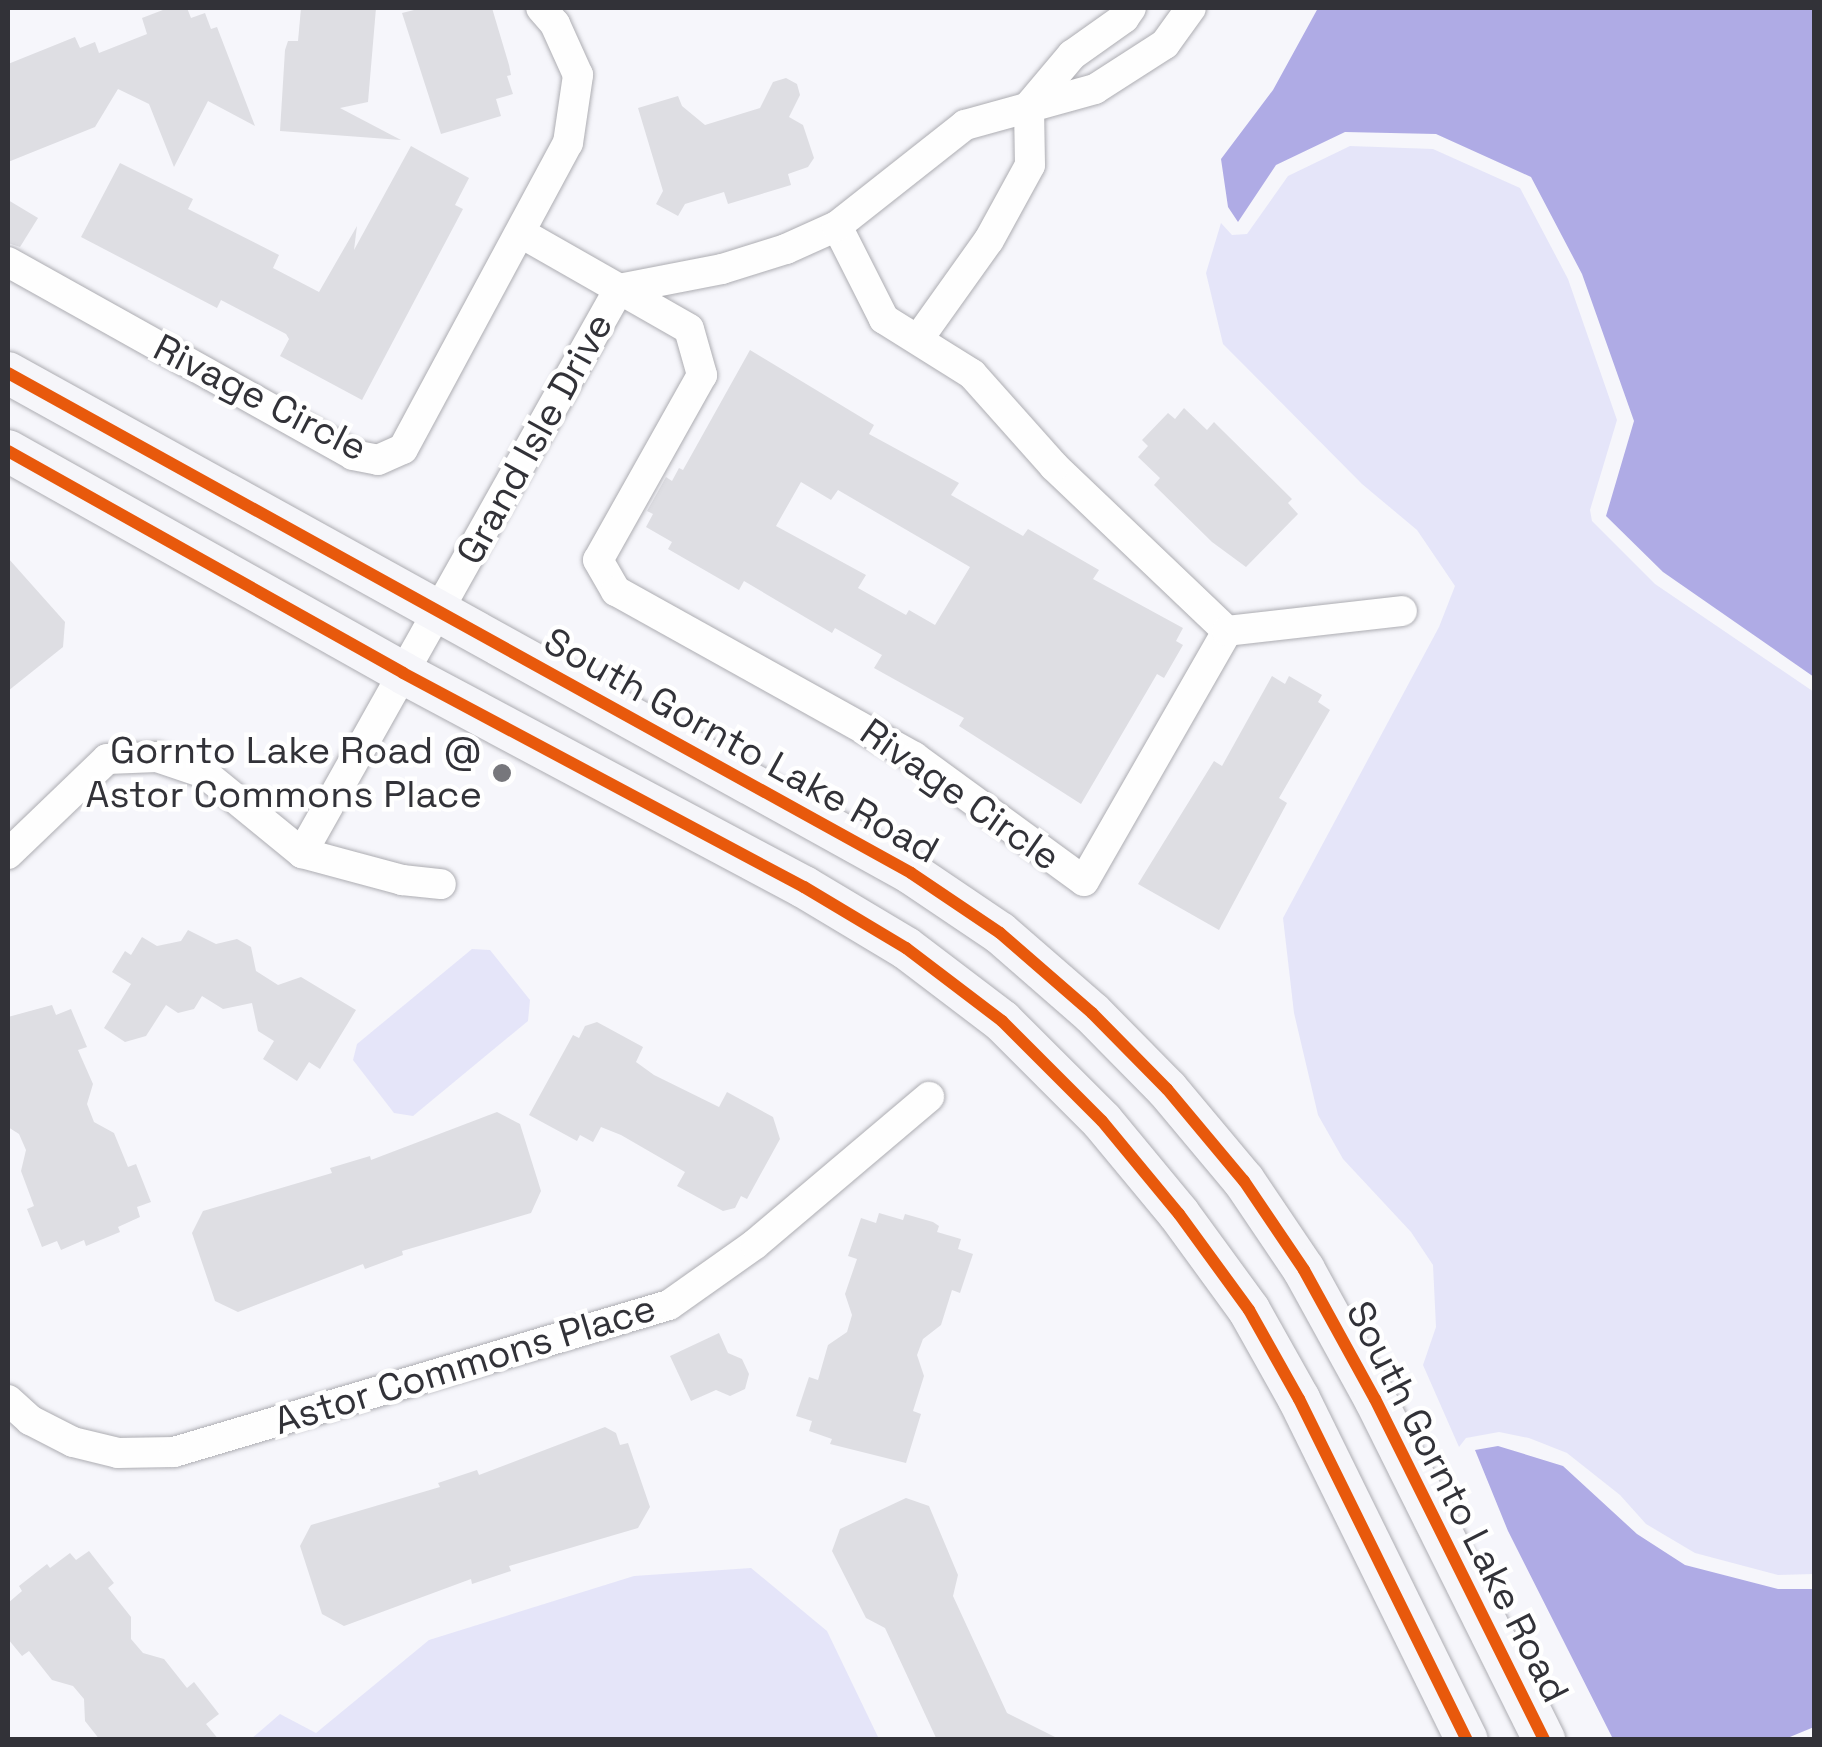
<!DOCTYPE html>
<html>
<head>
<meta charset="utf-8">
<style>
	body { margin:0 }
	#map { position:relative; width:1822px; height:1747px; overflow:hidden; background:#f6f6fb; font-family:"Space Grotesk",sans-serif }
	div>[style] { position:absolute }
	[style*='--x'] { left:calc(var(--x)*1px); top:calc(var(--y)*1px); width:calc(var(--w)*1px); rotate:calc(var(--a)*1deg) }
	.green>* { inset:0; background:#e5e5f9 }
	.water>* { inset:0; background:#afabe5 }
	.building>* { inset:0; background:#dedee3 }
	.roads { filter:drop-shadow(0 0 2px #adadb2) drop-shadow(0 0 2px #adadb2) }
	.street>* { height:30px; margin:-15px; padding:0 15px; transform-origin:15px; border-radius:15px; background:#fefefe }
	.secondary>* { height:42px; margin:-21px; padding:0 21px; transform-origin:21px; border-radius:21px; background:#f6f6fa }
	.cycleway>* { height:12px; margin:-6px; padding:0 6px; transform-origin:6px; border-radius:6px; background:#e8590c }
	.dots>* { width:28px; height:28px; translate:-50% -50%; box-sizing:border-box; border:5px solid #fff; border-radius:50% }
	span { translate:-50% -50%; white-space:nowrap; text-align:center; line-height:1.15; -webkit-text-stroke:9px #fff; paint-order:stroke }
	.street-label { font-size:38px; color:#323238 }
	.poi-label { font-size:38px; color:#323238 }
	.right { translate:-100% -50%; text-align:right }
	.frame { position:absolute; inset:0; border:10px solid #323238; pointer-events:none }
</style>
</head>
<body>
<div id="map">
	<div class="green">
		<div style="clip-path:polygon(1350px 146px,1433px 149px,1520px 188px,1568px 279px,1617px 420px,1590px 510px,1592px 521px,1655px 584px,1814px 692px,1814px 1574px,1778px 1575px,1695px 1553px,1646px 1524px,1620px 1495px,1567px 1453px,1529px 1438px,1499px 1432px,1466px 1438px,1459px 1447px,1423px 1365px,1436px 1327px,1433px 1265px,1411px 1232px,1343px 1159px,1318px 1115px,1294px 1013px,1283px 918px,1439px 627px,1455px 586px,1417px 530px,1362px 484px,1223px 344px,1206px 273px,1221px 223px,1232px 235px,1247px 234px,1288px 176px)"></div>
		<div style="clip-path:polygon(472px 949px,490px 950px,530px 1000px,528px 1021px,413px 1116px,394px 1113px,353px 1060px,357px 1044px)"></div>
		<div style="clip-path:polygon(751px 1568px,827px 1631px,879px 1739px,251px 1739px,280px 1714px,316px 1733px,429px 1640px,634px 1576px)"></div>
	</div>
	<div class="water">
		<div style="clip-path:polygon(1318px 8px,1814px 8px,1814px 677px,1663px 572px,1606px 516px,1634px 421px,1582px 274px,1531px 177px,1436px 134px,1345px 132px,1276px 165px,1238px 222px,1228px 207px,1221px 159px,1273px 90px)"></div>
		<div style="clip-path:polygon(1498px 1446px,1563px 1466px,1637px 1534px,1685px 1565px,1778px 1589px,1814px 1589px,1814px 1727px,1785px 1739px,1613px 1739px,1508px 1531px,1475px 1450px)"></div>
	</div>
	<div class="building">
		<div style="clip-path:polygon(168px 8px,187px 8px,191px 18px,205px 13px,211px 29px,217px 27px,255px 126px,208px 101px,174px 167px,149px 104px,118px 89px,95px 127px,8px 162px,8px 64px,75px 37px,80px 48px,95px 42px,99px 53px,147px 34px,142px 18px)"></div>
		<div style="clip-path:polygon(301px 8px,376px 8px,368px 102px,340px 108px,401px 140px,280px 131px,285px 50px,288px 41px,298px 41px)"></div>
		<div style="clip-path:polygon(422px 8px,492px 8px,509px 65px,511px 75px,507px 76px,513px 94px,496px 99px,501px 116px,441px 134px,402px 13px)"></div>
		<div style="clip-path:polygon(786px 78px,797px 84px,800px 95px,789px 117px,803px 125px,814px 158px,808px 167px,788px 174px,791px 185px,728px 204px,724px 192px,685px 204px,678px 216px,656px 204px,663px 191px,638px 108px,678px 96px,682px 106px,705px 125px,760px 108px,773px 82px)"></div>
		<div style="clip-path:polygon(411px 146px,469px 178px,455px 205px,463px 209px,362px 400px,280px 356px,289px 339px,286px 334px,221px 300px,217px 308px,81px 237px,120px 163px,193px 199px,188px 209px,279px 255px,273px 268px,319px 292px,357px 226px,354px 250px)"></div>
		<div style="clip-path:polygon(8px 200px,38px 218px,20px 247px,8px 243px)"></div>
		<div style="clip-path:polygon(evenodd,750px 350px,874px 425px,869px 434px,959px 483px,951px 495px,1023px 536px,1028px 529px,1099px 570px,1093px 579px,1183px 628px,1176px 641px,1183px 645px,1164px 678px,1157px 674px,1081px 804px,959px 726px,964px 718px,874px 668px,882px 655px,835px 628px,832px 633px,744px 581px,739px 590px,668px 549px,672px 542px,646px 527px,653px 514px,647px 511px,666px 477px,672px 481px,679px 468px,683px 470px,750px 350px,801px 482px,831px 500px,838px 490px,970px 567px,935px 625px,909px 610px,906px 615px,858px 588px,866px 575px,776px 526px,801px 482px)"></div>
		<div style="clip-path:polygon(1184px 408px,1207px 430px,1214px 422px,1223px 431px,1292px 499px,1288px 503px,1298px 514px,1246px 567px,1212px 542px,1154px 485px,1160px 478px,1138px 457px,1148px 446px,1142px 440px,1168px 413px,1175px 419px)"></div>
		<div style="clip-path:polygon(8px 558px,65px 622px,63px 647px,8px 691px)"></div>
		<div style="clip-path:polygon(1272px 676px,1285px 684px,1289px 676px,1322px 695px,1318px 702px,1330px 710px,1279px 798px,1287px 803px,1219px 930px,1138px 884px,1214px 761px,1222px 766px)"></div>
		<div style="clip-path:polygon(188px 930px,216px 944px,237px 939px,251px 947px,256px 971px,278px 985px,301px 977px,356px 1010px,320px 1069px,309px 1062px,297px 1081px,263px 1059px,274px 1041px,258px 1031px,252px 1003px,223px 1009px,202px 996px,194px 1009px,178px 1013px,166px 1005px,146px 1036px,125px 1042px,104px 1028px,131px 984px,112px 972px,125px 951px,131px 955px,142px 937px,157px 946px,181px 941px)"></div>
		<div style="clip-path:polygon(52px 1005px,56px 1015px,71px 1009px,87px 1047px,78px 1050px,93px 1084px,87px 1104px,94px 1122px,114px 1133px,128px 1167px,136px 1164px,151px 1202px,137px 1207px,140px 1217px,118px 1227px,120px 1232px,86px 1246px,84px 1240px,61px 1250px,57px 1241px,42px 1247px,27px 1209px,34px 1206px,21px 1171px,26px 1150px,19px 1134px,8px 1127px,8px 1017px)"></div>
		<div style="clip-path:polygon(597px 1022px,643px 1047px,636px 1062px,654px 1075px,719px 1107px,727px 1092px,773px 1117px,780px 1139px,747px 1199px,741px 1196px,735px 1208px,723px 1211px,677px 1186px,685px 1172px,621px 1135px,601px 1127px,593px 1142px,580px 1135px,577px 1141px,529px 1115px,573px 1035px,579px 1038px,585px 1026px)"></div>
		<div style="clip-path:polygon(497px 1112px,520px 1124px,541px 1191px,531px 1213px,402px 1251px,403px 1255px,365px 1269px,363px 1264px,238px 1312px,215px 1301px,192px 1233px,203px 1211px,332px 1173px,330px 1168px,370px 1156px,371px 1160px)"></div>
		<div style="clip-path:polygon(879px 1213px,903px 1220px,905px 1214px,933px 1222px,939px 1226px,937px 1232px,961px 1239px,958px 1249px,973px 1254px,960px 1293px,952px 1290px,941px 1325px,923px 1339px,917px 1355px,924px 1376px,913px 1411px,921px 1414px,906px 1463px,830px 1444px,832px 1439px,809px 1431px,812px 1421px,796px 1416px,809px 1377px,818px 1380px,828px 1345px,847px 1332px,852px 1315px,845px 1294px,857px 1259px,848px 1256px,861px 1218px,876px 1223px)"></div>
		<div style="clip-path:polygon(719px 1333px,728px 1353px,742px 1359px,749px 1374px,745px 1389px,730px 1396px,716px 1390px,691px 1401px,670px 1356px)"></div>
		<div style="clip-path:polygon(605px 1427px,616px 1433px,620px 1445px,628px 1443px,640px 1478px,650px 1507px,638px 1528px,509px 1566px,511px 1571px,472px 1584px,471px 1579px,344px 1626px,322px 1614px,300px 1546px,311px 1525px,440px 1487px,438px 1483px,477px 1470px,479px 1475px)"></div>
		<div style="clip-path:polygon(906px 1498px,929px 1506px,958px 1575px,953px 1596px,1007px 1713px,1061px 1740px,937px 1740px,885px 1628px,866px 1618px,832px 1551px,840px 1529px)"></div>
		<div style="clip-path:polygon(89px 1551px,114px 1583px,108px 1588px,131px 1617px,131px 1639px,143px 1653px,164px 1659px,187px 1688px,194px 1682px,219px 1714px,206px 1724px,219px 1740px,100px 1740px,85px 1721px,84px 1699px,73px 1686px,52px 1680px,29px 1651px,22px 1656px,8px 1639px,8px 1603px,22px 1591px,19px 1586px,47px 1564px,50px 1568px,70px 1553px,76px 1560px)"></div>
	</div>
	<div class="roads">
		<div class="street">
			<div style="--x:1029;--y:106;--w:67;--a:-49.9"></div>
			<div style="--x:1072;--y:55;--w:64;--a:-35.4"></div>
			<div style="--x:1124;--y:18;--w:12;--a:-55"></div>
			<div style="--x:521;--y:233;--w:193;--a:29.7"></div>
			<div style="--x:689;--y:329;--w:48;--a:74.2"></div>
			<div style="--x:702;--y:375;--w:212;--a:119.3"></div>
			<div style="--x:598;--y:560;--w:36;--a:60"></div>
			<div style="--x:616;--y:591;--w:341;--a:29.1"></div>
			<div style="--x:914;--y:757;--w:210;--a:36.1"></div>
			<div style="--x:1084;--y:881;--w:288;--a:-60.2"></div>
			<div style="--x:1227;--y:631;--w:239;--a:-136.4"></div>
			<div style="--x:1054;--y:466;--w:123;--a:-131.7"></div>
			<div style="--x:972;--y:374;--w:104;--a:-148"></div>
			<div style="--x:884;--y:319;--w:104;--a:-116.8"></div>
			<div style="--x:8;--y:262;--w:395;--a:29.2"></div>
			<div style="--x:353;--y:455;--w:25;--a:11"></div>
			<div style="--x:378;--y:460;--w:27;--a:-24"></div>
			<div style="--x:403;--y:449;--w:348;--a:-61.7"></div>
			<div style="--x:568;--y:143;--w:69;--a:-81.6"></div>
			<div style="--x:578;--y:75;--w:56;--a:-114.3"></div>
			<div style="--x:555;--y:24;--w:21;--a:-131"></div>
			<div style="--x:919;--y:338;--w:120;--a:-54.5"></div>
			<div style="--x:989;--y:240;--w:85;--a:-61.3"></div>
			<div style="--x:1030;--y:165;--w:59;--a:-91"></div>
			<div style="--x:1227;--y:631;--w:176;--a:-6.5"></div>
			<div style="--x:302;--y:853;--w:647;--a:-60.66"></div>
			<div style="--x:619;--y:289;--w:105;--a:-11"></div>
			<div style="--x:722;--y:269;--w:67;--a:-17.4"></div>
			<div style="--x:786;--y:249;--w:56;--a:-24.3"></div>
			<div style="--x:837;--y:226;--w:163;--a:-38.3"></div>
			<div style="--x:965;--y:125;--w:135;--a:-15.5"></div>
			<div style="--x:1095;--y:89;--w:83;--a:-32.7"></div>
			<div style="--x:1165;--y:44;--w:44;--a:-54.2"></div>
			<div style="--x:8;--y:854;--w:137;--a:-43.8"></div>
			<div style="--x:107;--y:759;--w:50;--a:-2.3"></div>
			<div style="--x:157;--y:757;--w:50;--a:18.8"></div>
			<div style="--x:204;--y:773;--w:127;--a:39.2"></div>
			<div style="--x:302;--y:853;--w:104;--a:15.1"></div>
			<div style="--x:402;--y:880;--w:39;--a:6"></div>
			<div style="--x:8;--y:1400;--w:30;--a:42"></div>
			<div style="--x:30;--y:1420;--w:48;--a:27.1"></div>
			<div style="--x:73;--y:1442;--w:46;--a:13.7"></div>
			<div style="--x:118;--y:1453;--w:56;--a:-1"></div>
			<div style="--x:174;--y:1452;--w:516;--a:-16.54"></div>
			<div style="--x:669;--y:1305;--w:105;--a:-35.3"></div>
			<div style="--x:755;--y:1244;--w:228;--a:-40.2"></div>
		</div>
		<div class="secondary">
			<div style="--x:8;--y:373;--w:1032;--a:28.97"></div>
			<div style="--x:911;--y:873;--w:107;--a:34"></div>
			<div style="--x:1000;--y:933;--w:122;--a:41"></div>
			<div style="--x:1092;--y:1013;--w:107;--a:45.4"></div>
			<div style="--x:1167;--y:1089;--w:120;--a:50.1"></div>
			<div style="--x:1244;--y:1181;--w:107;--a:56"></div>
			<div style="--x:1304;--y:1270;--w:147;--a:61.2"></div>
			<div style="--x:1375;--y:1399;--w:381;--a:63.6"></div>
			<div style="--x:8;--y:451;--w:453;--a:29.3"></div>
			<div style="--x:403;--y:673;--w:455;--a:28.1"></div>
			<div style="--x:804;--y:887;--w:119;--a:30.9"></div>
			<div style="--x:906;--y:948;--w:121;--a:37.2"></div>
			<div style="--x:1002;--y:1021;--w:141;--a:45"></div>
			<div style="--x:1102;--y:1121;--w:121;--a:50.4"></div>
			<div style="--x:1179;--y:1214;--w:119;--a:53.9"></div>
			<div style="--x:1249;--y:1310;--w:102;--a:60.7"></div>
			<div style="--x:1299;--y:1399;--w:380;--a:63.8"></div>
		</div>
	</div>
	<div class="cycleway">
		<div style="--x:8;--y:373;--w:1032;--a:28.97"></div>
		<div style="--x:911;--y:873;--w:107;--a:34"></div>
		<div style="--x:1000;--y:933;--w:122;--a:41"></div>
		<div style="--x:1092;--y:1013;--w:107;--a:45.4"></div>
		<div style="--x:1167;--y:1089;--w:120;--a:50.1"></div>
		<div style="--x:1244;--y:1181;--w:107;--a:56"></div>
		<div style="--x:1304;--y:1270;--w:147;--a:61.2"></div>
		<div style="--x:1375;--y:1399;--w:381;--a:63.6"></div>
		<div style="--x:8;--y:451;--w:453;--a:29.3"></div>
		<div style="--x:403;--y:673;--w:455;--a:28.1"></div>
		<div style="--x:804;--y:887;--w:119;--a:30.9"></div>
		<div style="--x:906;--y:948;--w:121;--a:37.2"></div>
		<div style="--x:1002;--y:1021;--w:141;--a:45"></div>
		<div style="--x:1102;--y:1121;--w:121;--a:50.4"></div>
		<div style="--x:1179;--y:1214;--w:119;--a:53.9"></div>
		<div style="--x:1249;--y:1310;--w:102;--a:60.7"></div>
		<div style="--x:1299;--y:1399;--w:380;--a:63.8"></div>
	</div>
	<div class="dots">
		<div style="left:502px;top:773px;background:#77777c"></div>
	</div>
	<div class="street-label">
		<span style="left:260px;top:398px;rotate:27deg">Rivage Circle</span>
		<span style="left:535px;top:439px;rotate:-61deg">Grand Isle Drive</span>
		<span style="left:741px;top:746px;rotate:29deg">South Gornto Lake Road</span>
		<span style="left:960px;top:795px;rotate:35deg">Rivage Circle</span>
		<span style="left:465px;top:1365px;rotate:-17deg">Astor Commons Place</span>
		<span style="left:1457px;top:1502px;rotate:63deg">South Gornto Lake Road</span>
	</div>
	<div class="poi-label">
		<span class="right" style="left:482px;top:773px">Gornto Lake Road @<br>Astor Commons Place</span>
	</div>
	<div class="frame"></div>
</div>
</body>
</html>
